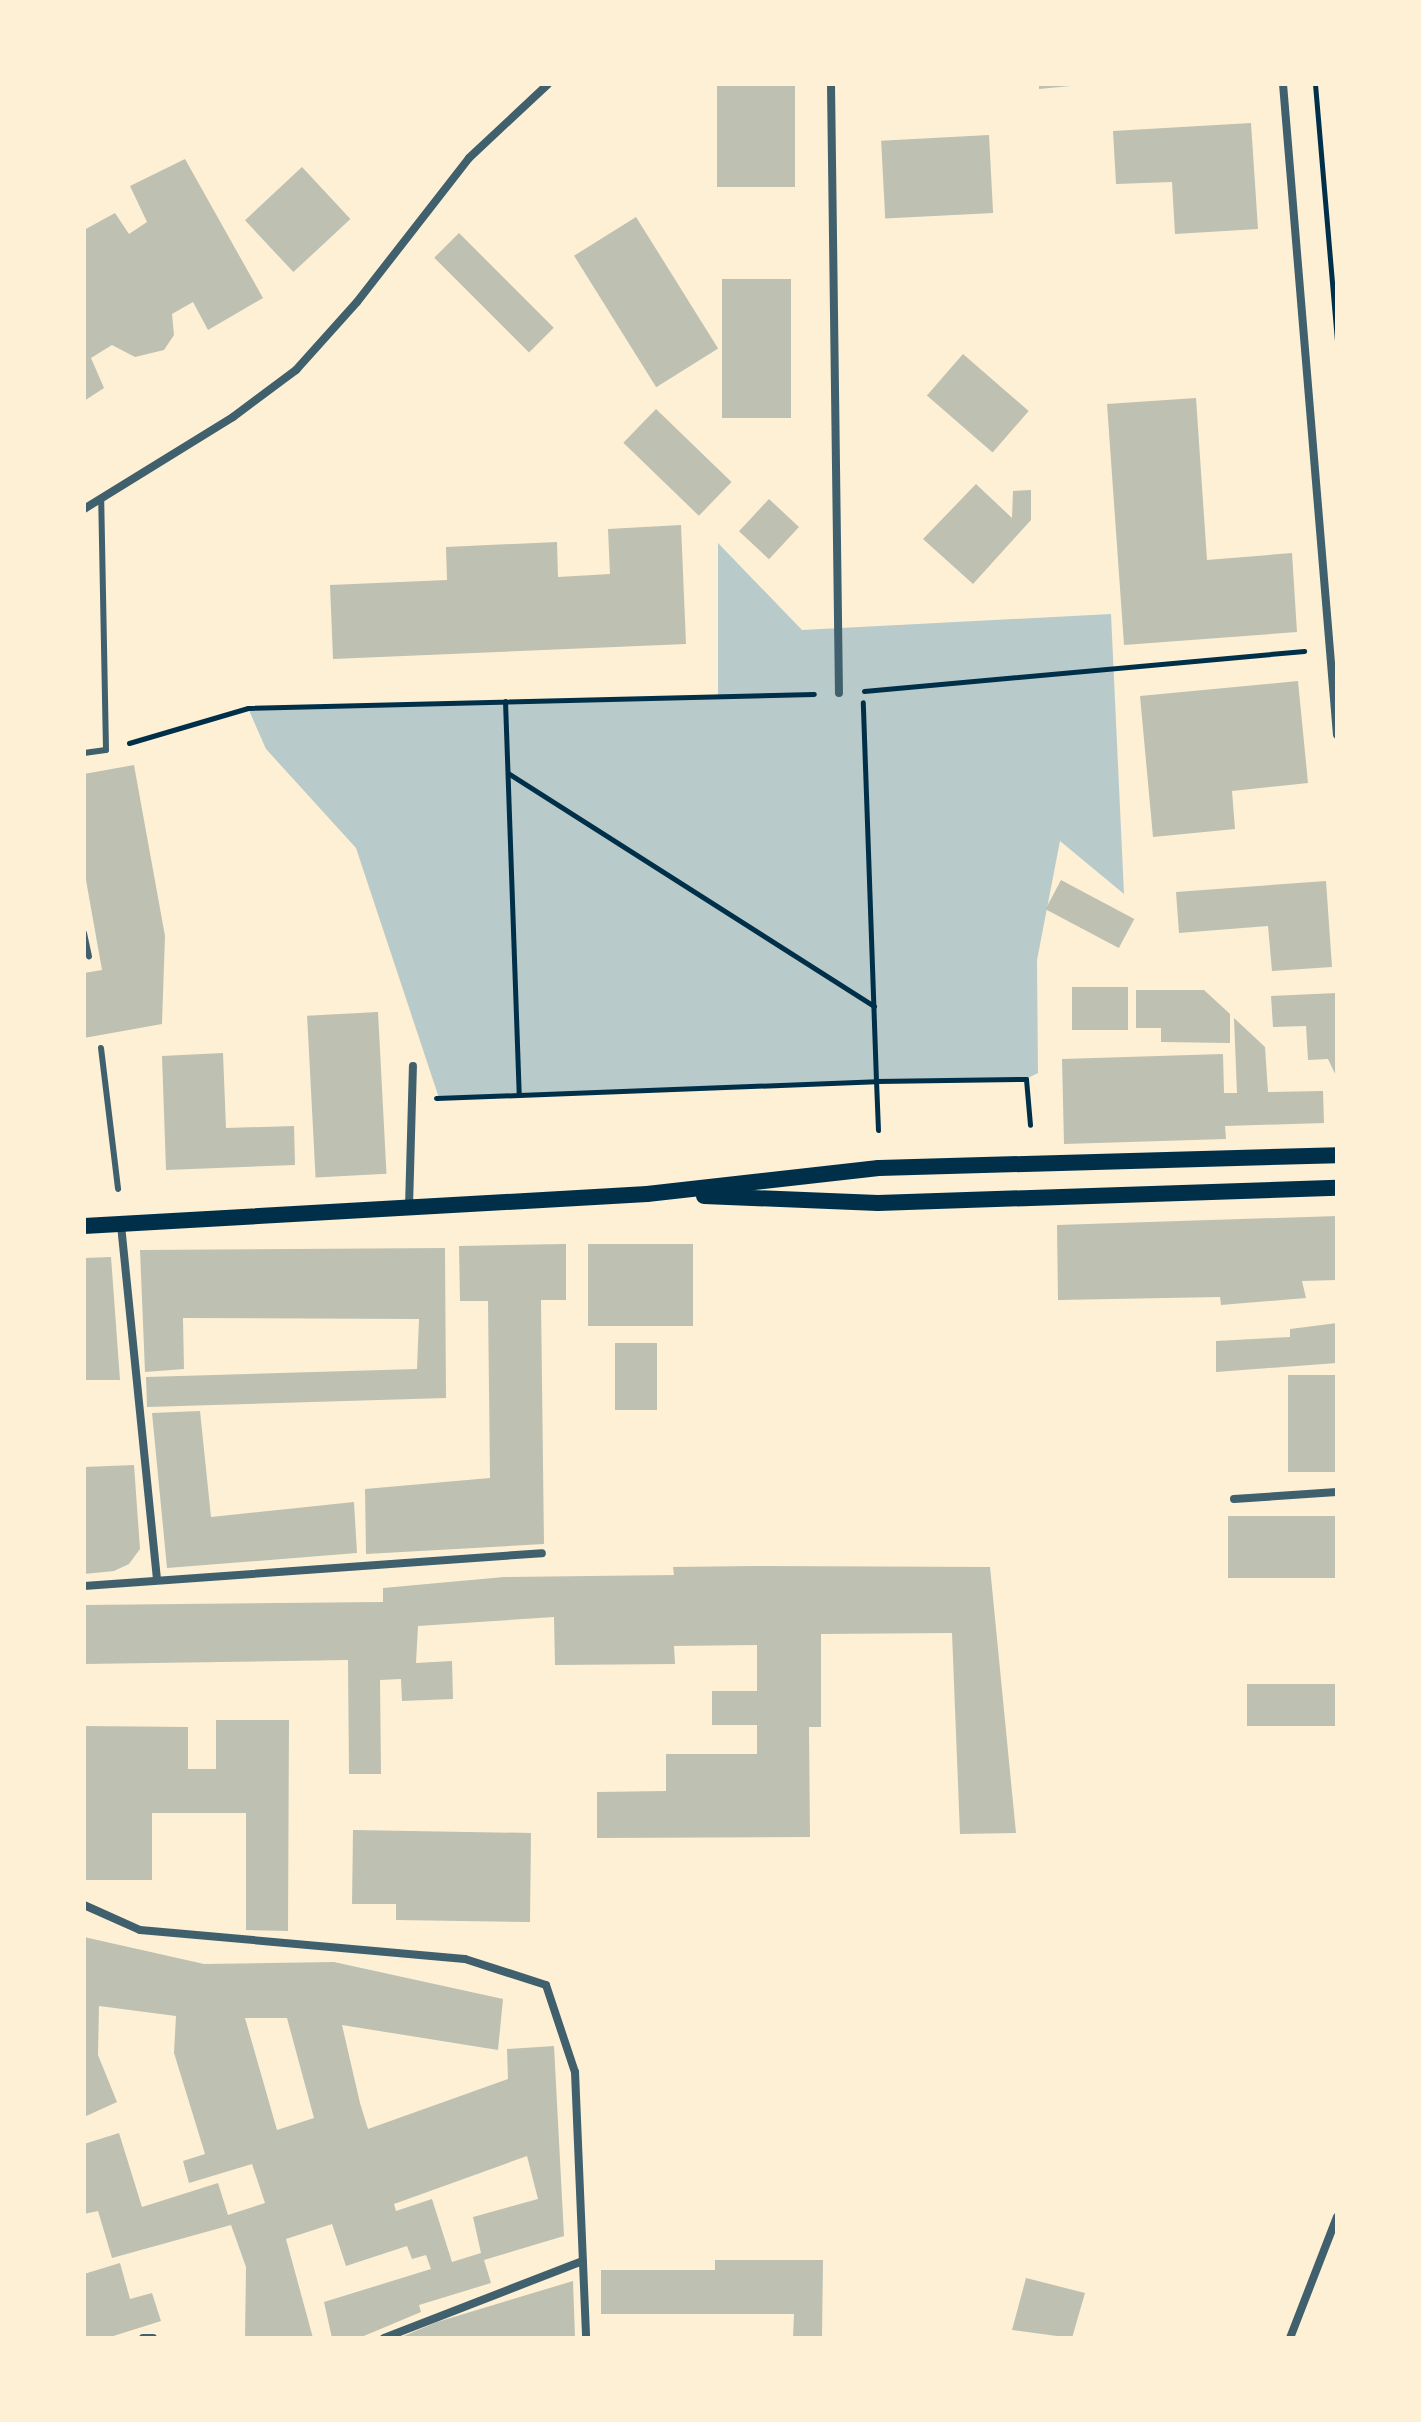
<!DOCTYPE html>
<html>
<head>
<meta charset="utf-8">
<style>
	body { margin:0 }
	#map { position:relative; width:1421px; height:2422px; overflow:hidden; background:#fdf0d5; font-family:"Archivo Narrow",sans-serif }
	div>[style] { position:absolute }
	[style*='--x'] { left:calc(var(--x)*1px); top:calc(var(--y)*1px); width:calc(var(--w)*1px); rotate:calc(var(--a)*1deg) }
	.green>* { inset:0; background:#b9caca }
	.building>* { inset:0; background:#bec0b2; transform-origin:0 0 }
	.path>* { height:5px; margin:-2.5px; padding:0 2.5px; transform-origin:2.5px; border-radius:2.5px; background:#003049 }
	.service>* { height:6px; margin:-3px; padding:0 3px; transform-origin:3px; border-radius:3px; background:#3f606c }
	.minor>* { height:8px; margin:-4px; padding:0 4px; transform-origin:4px; border-radius:4px; background:#3f606c }
	.secondary>* { height:16px; margin:-8px; padding:0 8px; transform-origin:8px; border-radius:8px; background:#003049 }
	span { translate:-50% -50%; white-space:nowrap; text-align:center; line-height:1.15; -webkit-text-stroke:7px #fdf0d5; paint-order:stroke }
	.frame { position:absolute; inset:0; border:86px solid #fdf0d5; pointer-events:none }
</style>
</head>
<body>
<div id="map">
	<div class="green">
		<div style="clip-path:polygon(718px 543px,802px 630px,1111px 614px,1124px 894px,1060px 841px,1037px 960px,1038px 1073px,1026px 1079px,439px 1098px,356px 848px,266px 749px,248px 708px,718px 695px)"></div>
	</div>
	<div class="building">
		<div style="left:717px;top:84px;width:78px;height:103px"></div>
		<div style="clip-path:polygon(1039px 84px,1071px 84px,1071px 86px,1039px 89px)"></div>
		<div style="clip-path:polygon(1251px 123px,1258px 229px,1175px 234px,1172px 182px,1116px 184px,1113px 131px)"></div>
		<div style="left:989px;top:135px;width:78px;height:108px;rotate:87deg"></div>
		<div style="clip-path:polygon(185px 159px,263px 298px,208px 330px,193px 302px,172px 314px,174px 335px,164px 350px,135px 357px,112px 345px,91px 358px,104px 388px,84px 401px,84px 230px,115px 213px,129px 234px,147px 222px,130px 186px)"></div>
		<div style="left:302px;top:167px;width:71px;height:78px;rotate:47deg"></div>
		<div style="left:636px;top:217px;width:155px;height:73px;rotate:58deg"></div>
		<div style="left:459px;top:233px;width:134px;height:35px;rotate:45deg"></div>
		<div style="left:722px;top:279px;width:69px;height:139px"></div>
		<div style="left:963px;top:354px;width:87px;height:55px;rotate:41deg"></div>
		<div style="clip-path:polygon(1196px 398px,1207px 560px,1292px 553px,1297px 632px,1124px 645px,1107px 404px)"></div>
		<div style="left:656px;top:409px;width:105px;height:47px;rotate:44deg"></div>
		<div style="clip-path:polygon(976px 484px,1012px 518px,1013px 491px,1031px 490px,1031px 520px,973px 584px,923px 539px)"></div>
		<div style="left:769px;top:499px;width:41px;height:44px;rotate:43deg"></div>
		<div style="clip-path:polygon(681px 525px,686px 644px,333px 659px,330px 585px,447px 580px,446px 547px,557px 542px,558px 577px,610px 574px,608px 529px)"></div>
		<div style="clip-path:polygon(1298px 681px,1308px 783px,1232px 791px,1235px 829px,1153px 837px,1140px 696px)"></div>
		<div style="clip-path:polygon(134px 765px,165px 936px,162px 1024px,84px 1038px,84px 973px,102px 970px,84px 869px,84px 774px)"></div>
		<div style="left:1061px;top:880px;width:83px;height:33px;rotate:28deg"></div>
		<div style="clip-path:polygon(1326px 881px,1332px 967px,1272px 971px,1268px 926px,1179px 933px,1176px 892px)"></div>
		<div style="left:1128px;top:987px;width:43px;height:56px;rotate:90deg"></div>
		<div style="clip-path:polygon(1136px 990px,1204px 990px,1230px 1014px,1230px 1043px,1161px 1042px,1161px 1028px,1136px 1028px)"></div>
		<div style="clip-path:polygon(1337px 993px,1337px 1078px,1328px 1059px,1308px 1060px,1306px 1026px,1273px 1027px,1271px 996px)"></div>
		<div style="left:378px;top:1012px;width:162px;height:71px;rotate:87deg"></div>
		<div style="clip-path:polygon(1234px 1018px,1265px 1047px,1268px 1092px,1323px 1091px,1324px 1123px,1225px 1126px,1226px 1139px,1064px 1144px,1062px 1059px,1223px 1054px,1224px 1093px,1237px 1093px)"></div>
		<div style="clip-path:polygon(223px 1053px,226px 1128px,294px 1126px,295px 1165px,166px 1170px,162px 1056px)"></div>
		<div style="clip-path:polygon(1337px 1216px,1337px 1280px,1302px 1281px,1306px 1298px,1221px 1305px,1220px 1297px,1058px 1300px,1057px 1225px)"></div>
		<div style="clip-path:polygon(566px 1244px,566px 1300px,541px 1300px,544px 1544px,366px 1554px,365px 1489px,490px 1478px,488px 1301px,460px 1301px,459px 1246px)"></div>
		<div style="left:693px;top:1244px;width:82px;height:105px;rotate:90deg"></div>
		<div style="clip-path:polygon(445px 1248px,446px 1398px,147px 1407px,146px 1377px,417px 1369px,419px 1319px,183px 1318px,184px 1369px,145px 1372px,140px 1250px)"></div>
		<div style="clip-path:polygon(111px 1257px,120px 1380px,84px 1380px,84px 1258px)"></div>
		<div style="clip-path:polygon(1337px 1323px,1337px 1363px,1216px 1372px,1216px 1341px,1290px 1337px,1290px 1329px)"></div>
		<div style="left:615px;top:1343px;width:42px;height:67px"></div>
		<div style="left:1337px;top:1375px;width:97px;height:49px;rotate:90deg"></div>
		<div style="clip-path:polygon(200px 1411px,211px 1517px,354px 1502px,357px 1553px,167px 1568px,152px 1413px)"></div>
		<div style="clip-path:polygon(134px 1465px,140px 1549px,129px 1564px,114px 1571px,84px 1574px,84px 1467px)"></div>
		<div style="left:1337px;top:1516px;width:62px;height:109px;rotate:90deg"></div>
		<div style="clip-path:polygon(755px 1566px,990px 1567px,1016px 1833px,960px 1834px,952px 1633px,821px 1634px,821px 1727px,809px 1727px,810px 1837px,597px 1838px,597px 1792px,666px 1791px,666px 1754px,757px 1754px,757px 1725px,712px 1725px,712px 1691px,757px 1691px,757px 1645px,674px 1646px,675px 1664px,555px 1665px,554px 1617px,418px 1626px,416px 1663px,452px 1661px,453px 1699px,402px 1701px,401px 1679px,380px 1680px,381px 1774px,349px 1774px,348px 1660px,84px 1664px,84px 1605px,383px 1602px,383px 1588px,504px 1577px,674px 1575px,673px 1567px)"></div>
		<div style="left:1337px;top:1684px;width:42px;height:90px;rotate:90deg"></div>
		<div style="clip-path:polygon(216px 1720px,289px 1720px,288px 1931px,246px 1930px,246px 1813px,152px 1813px,152px 1880px,84px 1880px,84px 1726px,188px 1727px,188px 1769px,216px 1769px)"></div>
		<div style="clip-path:polygon(353px 1830px,531px 1833px,530px 1922px,396px 1920px,396px 1904px,352px 1904px)"></div>
		<div style="clip-path:polygon(evenodd,84px 1937px,204px 1964px,334px 1962px,503px 1999px,498px 2050px,342px 2025px,360px 2103px,368px 2129px,508px 2079px,507px 2049px,554px 2046px,564px 2236px,484px 2260px,491px 2283px,419px 2305px,421px 2312px,359px 2338px,332px 2338px,324px 2302px,431px 2269px,426px 2255px,412px 2259px,407px 2246px,346px 2266px,332px 2224px,286px 2239px,313px 2338px,245px 2338px,246px 2267px,231px 2225px,112px 2258px,98px 2211px,84px 2214px,84px 2144px,119px 2133px,142px 2207px,218px 2183px,228px 2215px,265px 2203px,252px 2164px,189px 2183px,183px 2161px,205px 2154px,174px 2053px,176px 2016px,99px 2006px,98px 2055px,117px 2102px,84px 2117px,84px 1937px,245px 2018px,287px 2018px,314px 2118px,277px 2130px,245px 2018px,84px 1937px,527px 2156px,538px 2199px,473px 2217px,481px 2253px,452px 2262px,432px 2199px,396px 2211px,394px 2204px,527px 2156px)"></div>
		<div style="clip-path:polygon(715px 2260px,823px 2260px,822px 2338px,793px 2338px,794px 2314px,601px 2314px,601px 2270px,715px 2270px)"></div>
		<div style="clip-path:polygon(120px 2263px,130px 2299px,152px 2293px,161px 2321px,107px 2338px,84px 2338px,84px 2274px)"></div>
		<div style="clip-path:polygon(1026px 2278px,1085px 2293px,1072px 2338px,1012px 2330px)"></div>
		<div style="clip-path:polygon(573px 2281px,575px 2338px,399px 2338px,437px 2322px)"></div>
	</div>
	<div class="path">
		<div style="--x:1315;--y:84;--w:260;--a:85.1"></div>
		<div style="--x:864;--y:691;--w:442;--a:-5.2"></div>
		<div style="--x:505;--y:701;--w:394;--a:88"></div>
		<div style="--x:519;--y:1095;--w:357;--a:-2.2"></div>
		<div style="--x:876;--y:1081;--w:379;--a:-92"></div>
		<div style="--x:129;--y:743;--w:124;--a:-16.4"></div>
		<div style="--x:248;--y:708;--w:566;--a:-1.42"></div>
		<div style="--x:508;--y:773;--w:434;--a:32.5"></div>
		<div style="--x:436;--y:1098;--w:83;--a:-2.1"></div>
		<div style="--x:878;--y:1130;--w:49;--a:-92.3"></div>
		<div style="--x:876;--y:1081;--w:150;--a:-0.8"></div>
		<div style="--x:1026;--y:1079;--w:46;--a:85"></div>
	</div>
	<div class="service">
		<div style="--x:84;--y:753;--w:22;--a:-8"></div>
		<div style="--x:106;--y:750;--w:251;--a:-91.1"></div>
		<div style="--x:84;--y:933;--w:24;--a:78"></div>
		<div style="--x:101;--y:1048;--w:142;--a:83.1"></div>
	</div>
	<div class="minor">
		<div style="--x:831;--y:84;--w:609;--a:89.25"></div>
		<div style="--x:1283;--y:84;--w:653;--a:85.26"></div>
		<div style="--x:84;--y:509;--w:175;--a:-31.7"></div>
		<div style="--x:233;--y:417;--w:79;--a:-36.7"></div>
		<div style="--x:296;--y:370;--w:91;--a:-48.1"></div>
		<div style="--x:357;--y:302;--w:182;--a:-52.1"></div>
		<div style="--x:469;--y:158;--w:108;--a:-43.1"></div>
		<div style="--x:409;--y:1207;--w:141;--a:-88.4"></div>
		<div style="--x:121;--y:1225;--w:355;--a:84.2"></div>
		<div style="--x:1234;--y:1499;--w:103;--a:-3.9"></div>
		<div style="--x:84;--y:1586;--w:459;--a:-4.1"></div>
		<div style="--x:84;--y:1905;--w:61;--a:24.1"></div>
		<div style="--x:140;--y:1930;--w:326;--a:5.1"></div>
		<div style="--x:465;--y:1959;--w:85;--a:17.8"></div>
		<div style="--x:546;--y:1985;--w:92;--a:71.6"></div>
		<div style="--x:575;--y:2072;--w:266;--a:87.6"></div>
		<div style="--x:143;--y:2338;--w:10;--a:0"></div>
		<div style="--x:384;--y:2338;--w:213;--a:-21.2"></div>
		<div style="--x:1290;--y:2338;--w:130;--a:-68.8"></div>
	</div>
	<div class="secondary">
		<div style="--x:704;--y:1196;--w:174;--a:2.3"></div>
		<div style="--x:878;--y:1203;--w:459;--a:-1.9"></div>
		<div style="--x:84;--y:1226;--w:564;--a:-3.25"></div>
		<div style="--x:647;--y:1194;--w:233;--a:-6.4"></div>
		<div style="--x:879;--y:1168;--w:458;--a:-1.6"></div>
	</div>
	<div class="frame"></div>
</div>
</body>
</html>
